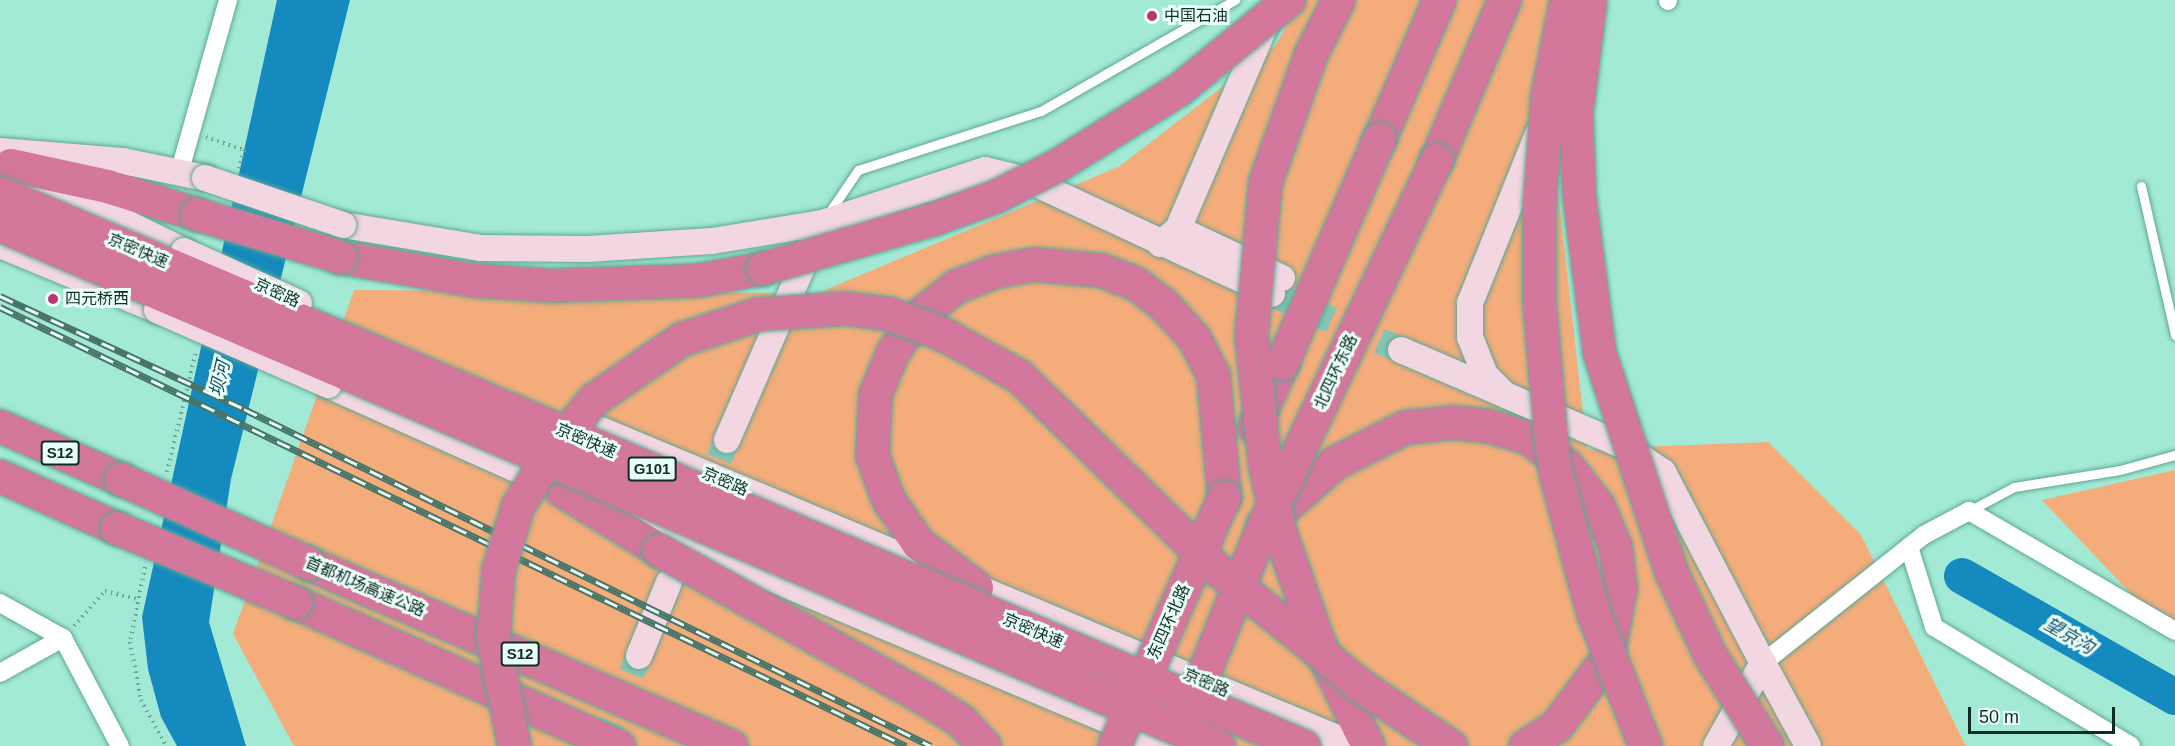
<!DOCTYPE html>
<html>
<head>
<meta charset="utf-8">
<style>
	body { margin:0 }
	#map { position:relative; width:2175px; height:746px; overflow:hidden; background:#a2ead6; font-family:Arial,"Noto Sans SC",sans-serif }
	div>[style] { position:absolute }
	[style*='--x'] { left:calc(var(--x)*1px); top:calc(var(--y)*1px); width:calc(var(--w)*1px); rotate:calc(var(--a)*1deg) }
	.green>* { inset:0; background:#f4ac7a }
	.water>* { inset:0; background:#148abe }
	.river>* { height:36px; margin:-18px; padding:0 18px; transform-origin:18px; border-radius:18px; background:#148abe }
	.secondary-tunnel>* { height:26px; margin-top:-13px; transform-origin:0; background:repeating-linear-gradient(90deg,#84c4b3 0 26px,transparent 0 39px) }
	.path>* { height:4px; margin-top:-2px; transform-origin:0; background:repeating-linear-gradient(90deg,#6aa293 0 1.5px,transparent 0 6px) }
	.roads { filter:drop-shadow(0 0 2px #60a795) drop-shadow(0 0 2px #60a795) }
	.lane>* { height:9px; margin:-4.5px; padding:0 4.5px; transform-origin:4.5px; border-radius:4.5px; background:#fff }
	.street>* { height:18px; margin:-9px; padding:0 9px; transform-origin:9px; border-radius:9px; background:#fff }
	.secondary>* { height:26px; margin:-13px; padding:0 13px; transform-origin:13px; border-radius:13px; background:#f2d6e1 }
	.highway>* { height:33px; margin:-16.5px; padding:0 16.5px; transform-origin:16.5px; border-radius:16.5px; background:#d3779c }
	.rail>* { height:7px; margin-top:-3.5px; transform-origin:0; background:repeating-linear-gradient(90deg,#eafff8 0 14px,#477569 0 28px); box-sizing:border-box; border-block:2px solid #477569 }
	.bridges { filter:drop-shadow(0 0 2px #60a795) drop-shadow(0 0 2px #60a795) }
	.secondary-bridge>* { height:26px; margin:-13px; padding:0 13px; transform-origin:13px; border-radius:13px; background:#f2d6e1 }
	.highway-bridge>* { height:33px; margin:-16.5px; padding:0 16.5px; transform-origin:16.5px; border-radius:16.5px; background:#d3779c }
	.dots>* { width:16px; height:16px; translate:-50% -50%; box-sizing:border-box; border:3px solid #eafff8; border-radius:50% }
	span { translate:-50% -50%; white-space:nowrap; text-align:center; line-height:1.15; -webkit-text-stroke:6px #eafff8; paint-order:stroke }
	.shield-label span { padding:2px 4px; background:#eafff8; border:2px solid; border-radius:4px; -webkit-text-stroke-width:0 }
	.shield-label { font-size:15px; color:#0e2c25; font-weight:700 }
	.poi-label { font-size:16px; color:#0e2c25 }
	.left { translate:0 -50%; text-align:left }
	.street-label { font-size:16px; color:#0e2c25 }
	.water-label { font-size:18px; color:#134b67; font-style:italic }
	.scale { position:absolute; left:1968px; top:707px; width:147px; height:27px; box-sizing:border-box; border:3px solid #0e2c25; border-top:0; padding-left:8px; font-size:18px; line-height:21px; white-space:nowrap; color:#0e2c25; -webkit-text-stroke:4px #eafff8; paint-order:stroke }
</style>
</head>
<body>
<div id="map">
	<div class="green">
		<div style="clip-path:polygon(1302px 0,1563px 0,1556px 173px,1587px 449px,1768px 442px,1861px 535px,1966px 746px,294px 746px,233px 634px,354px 290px,818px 293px,1120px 166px,1275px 46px)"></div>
		<div style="clip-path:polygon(2175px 470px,2175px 630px,2154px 618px,2042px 500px)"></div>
	</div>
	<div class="water">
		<div style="clip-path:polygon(277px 0,350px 0,231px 479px,209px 622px,246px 746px,177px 746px,161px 717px,148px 669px,142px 617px)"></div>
	</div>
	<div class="river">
		<div style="--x:1962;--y:576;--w:245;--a:29.6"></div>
	</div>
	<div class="secondary-tunnel">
		<div style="--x:1272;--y:294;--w:141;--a:23.5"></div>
		<div style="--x:704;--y:495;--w:60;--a:-67.3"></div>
		<div style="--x:602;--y:746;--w:97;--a:-67.7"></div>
	</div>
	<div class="path">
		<div style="--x:206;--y:137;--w:40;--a:18.9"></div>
		<div style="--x:244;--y:150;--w:19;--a:106"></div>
		<div style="--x:167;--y:472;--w:124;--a:-76.5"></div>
		<div style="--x:145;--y:567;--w:76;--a:101.3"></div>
		<div style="--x:130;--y:642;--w:59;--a:79.3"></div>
		<div style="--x:141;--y:700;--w:52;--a:61.5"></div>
		<div style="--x:74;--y:626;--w:47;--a:-48.5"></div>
		<div style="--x:105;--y:591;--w:33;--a:14"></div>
	</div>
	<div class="roads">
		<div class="lane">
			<div style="--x:2141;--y:186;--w:153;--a:77.1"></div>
			<div style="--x:828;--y:214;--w:53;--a:-55.7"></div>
			<div style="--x:858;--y:170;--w:192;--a:-17.9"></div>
			<div style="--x:1041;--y:111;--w:224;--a:-29.8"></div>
			<div style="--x:1969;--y:511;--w:51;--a:-28.1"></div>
			<div style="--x:2014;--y:487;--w:107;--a:-9.1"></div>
			<div style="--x:2120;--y:470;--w:57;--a:-15.3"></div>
		</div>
		<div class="street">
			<div style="--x:1668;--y:0;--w:1;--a:90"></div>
			<div style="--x:180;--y:170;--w:177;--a:-74.2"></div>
			<div style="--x:1909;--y:547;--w:84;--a:72.6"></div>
			<div style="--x:1934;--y:627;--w:230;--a:31.1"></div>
			<div style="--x:0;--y:603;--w:72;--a:29.1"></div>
			<div style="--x:1763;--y:663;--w:206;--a:-38.5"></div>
			<div style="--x:1924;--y:535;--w:51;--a:-28.1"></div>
			<div style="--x:1969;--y:511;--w:238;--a:30.2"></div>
			<div style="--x:0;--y:673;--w:72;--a:-29.1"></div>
			<div style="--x:63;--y:638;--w:122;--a:62.2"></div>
		</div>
		<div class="secondary">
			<div style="--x:0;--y:151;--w:123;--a:4.6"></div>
			<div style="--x:123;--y:161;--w:84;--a:11.7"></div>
			<div style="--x:36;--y:179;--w:165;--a:25.9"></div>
			<div style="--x:343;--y:225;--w:139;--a:9.5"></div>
			<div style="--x:480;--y:248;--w:107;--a:0.5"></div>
			<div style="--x:587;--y:249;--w:125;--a:-3.7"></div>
			<div style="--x:712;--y:241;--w:111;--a:-9.3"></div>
			<div style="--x:822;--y:223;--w:171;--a:-18"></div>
			<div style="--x:985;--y:170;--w:46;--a:13.7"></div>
			<div style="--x:1030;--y:181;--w:267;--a:25"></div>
			<div style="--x:1178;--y:229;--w:115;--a:25.2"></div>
			<div style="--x:1160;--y:244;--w:23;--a:-40"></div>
			<div style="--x:1178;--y:229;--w:234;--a:-66.8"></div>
			<div style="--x:0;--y:245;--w:170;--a:22.5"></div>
			<div style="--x:1401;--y:350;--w:243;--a:23.3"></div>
			<div style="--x:1624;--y:446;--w:47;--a:33.7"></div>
			<div style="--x:1663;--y:472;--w:216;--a:62.4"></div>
			<div style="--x:1763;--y:663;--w:95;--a:119.5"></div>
			<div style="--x:328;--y:385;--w:245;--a:24.1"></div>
			<div style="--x:1502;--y:392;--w:24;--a:-135"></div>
			<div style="--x:1485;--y:375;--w:41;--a:-111.5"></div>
			<div style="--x:1470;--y:337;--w:34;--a:-90"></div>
			<div style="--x:1470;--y:303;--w:182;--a:-68.1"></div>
			<div style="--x:601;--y:430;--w:818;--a:22.71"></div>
			<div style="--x:727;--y:440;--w:216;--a:-66.5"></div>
			<div style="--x:630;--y:519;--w:585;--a:22.84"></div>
			<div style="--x:639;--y:656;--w:80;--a:-67.9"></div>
			<div style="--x:1763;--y:663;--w:94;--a:61.5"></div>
		</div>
		<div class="highway">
			<div style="--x:1379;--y:139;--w:151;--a:-66.7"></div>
			<div style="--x:1436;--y:160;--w:174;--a:-67"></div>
			<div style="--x:10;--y:165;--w:99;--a:12.2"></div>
			<div style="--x:107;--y:186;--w:94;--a:17.3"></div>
			<div style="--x:340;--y:257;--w:136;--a:9.7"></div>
			<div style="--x:474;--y:280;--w:77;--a:3.7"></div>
			<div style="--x:551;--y:285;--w:145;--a:-2"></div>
			<div style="--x:696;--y:280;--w:68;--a:-10.2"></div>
			<div style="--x:0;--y:426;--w:132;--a:23.7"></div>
			<div style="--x:1254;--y:427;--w:70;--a:-66.4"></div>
			<div style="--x:0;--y:476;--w:128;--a:24"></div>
			<div style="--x:560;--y:489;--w:116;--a:31.6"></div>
			<div style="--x:1263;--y:526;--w:95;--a:-41.6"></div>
			<div style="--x:1334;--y:463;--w:80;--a:-26.9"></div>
			<div style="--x:1405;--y:427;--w:48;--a:-5.9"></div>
			<div style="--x:1453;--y:422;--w:36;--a:6"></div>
			<div style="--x:1489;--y:426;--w:40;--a:16"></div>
			<div style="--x:1527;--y:437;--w:49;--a:35.9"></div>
			<div style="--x:1567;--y:466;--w:51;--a:52.2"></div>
			<div style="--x:1598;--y:506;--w:43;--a:67"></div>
			<div style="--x:1615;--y:546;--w:42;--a:83.2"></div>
			<div style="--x:1620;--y:588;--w:71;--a:100.5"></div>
			<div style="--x:1607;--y:658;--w:85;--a:126.9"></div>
			<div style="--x:1556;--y:726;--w:37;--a:147"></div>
			<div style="--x:308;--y:563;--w:461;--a:23.4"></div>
			<div style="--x:976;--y:587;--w:73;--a:-142.8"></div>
			<div style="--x:918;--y:543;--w:53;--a:-124.3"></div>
			<div style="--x:888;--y:499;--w:47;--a:-110"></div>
			<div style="--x:872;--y:455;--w:61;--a:-87.2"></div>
			<div style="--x:875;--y:394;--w:47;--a:-67.3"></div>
			<div style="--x:893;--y:351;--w:44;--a:-54.2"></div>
			<div style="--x:919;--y:315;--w:47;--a:-38.1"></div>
			<div style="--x:956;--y:286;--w:42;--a:-21"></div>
			<div style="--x:995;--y:271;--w:40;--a:-10"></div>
			<div style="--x:1034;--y:264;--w:67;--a:5.1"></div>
			<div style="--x:1101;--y:270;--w:36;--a:21"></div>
			<div style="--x:1135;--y:283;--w:36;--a:37"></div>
			<div style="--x:1164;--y:305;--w:45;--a:47.7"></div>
			<div style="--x:1194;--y:338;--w:42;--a:62.8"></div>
			<div style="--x:1213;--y:375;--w:122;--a:84.8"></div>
			<div style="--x:295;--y:602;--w:354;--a:24"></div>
			<div style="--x:1321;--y:650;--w:107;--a:63.9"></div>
		</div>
	</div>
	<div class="rail">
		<div style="--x:0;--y:296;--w:269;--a:24.8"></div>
		<div style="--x:244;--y:409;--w:765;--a:26.13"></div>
		<div style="--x:0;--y:307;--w:1007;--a:25.85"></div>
	</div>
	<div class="bridges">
		<div class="secondary-bridge">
			<div style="--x:205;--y:178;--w:146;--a:18.8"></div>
			<div style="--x:184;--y:251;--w:126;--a:24.3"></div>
			<div style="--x:157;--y:310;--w:187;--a:23.7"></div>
		</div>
		<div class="highway-bridge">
			<div style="--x:1566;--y:0;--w:98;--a:101.2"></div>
			<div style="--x:1547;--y:96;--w:108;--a:94.2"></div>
			<div style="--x:1539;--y:204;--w:97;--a:90"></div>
			<div style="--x:1539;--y:301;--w:129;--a:85.1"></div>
			<div style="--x:1550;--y:430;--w:42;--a:83.2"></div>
			<div style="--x:1555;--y:472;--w:146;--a:74.9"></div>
			<div style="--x:1593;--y:613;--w:143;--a:68.6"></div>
			<div style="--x:1590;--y:0;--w:113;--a:97.1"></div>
			<div style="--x:1576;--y:112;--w:85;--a:88"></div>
			<div style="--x:1579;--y:197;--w:156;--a:82.6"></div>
			<div style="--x:1599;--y:352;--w:234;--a:71.8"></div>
			<div style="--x:1672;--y:574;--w:89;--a:64.9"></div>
			<div style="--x:1710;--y:655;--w:107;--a:57.9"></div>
			<div style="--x:0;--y:193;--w:1416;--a:22.98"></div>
			<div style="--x:197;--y:214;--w:149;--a:16.7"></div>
			<div style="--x:0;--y:225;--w:1325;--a:23.16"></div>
			<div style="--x:763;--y:268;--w:177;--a:-16.1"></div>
			<div style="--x:933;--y:219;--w:67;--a:-20.1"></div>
			<div style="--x:996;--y:196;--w:71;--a:-26.9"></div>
			<div style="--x:1059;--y:164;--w:142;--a:-32"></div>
			<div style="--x:1179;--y:89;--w:141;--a:-39.2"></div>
			<div style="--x:1282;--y:363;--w:244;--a:-66.6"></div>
			<div style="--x:121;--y:479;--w:205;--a:24.2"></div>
			<div style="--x:117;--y:528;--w:193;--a:22.6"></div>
			<div style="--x:659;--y:550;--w:308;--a:29.1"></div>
			<div style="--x:928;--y:700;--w:39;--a:32"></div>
			<div style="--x:961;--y:721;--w:34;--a:47"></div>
			<div style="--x:1321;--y:650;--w:124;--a:-109.3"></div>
			<div style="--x:1280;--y:533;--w:69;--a:-102.6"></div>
			<div style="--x:1265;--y:466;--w:131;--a:-96.1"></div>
			<div style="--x:1251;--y:336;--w:155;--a:-84.8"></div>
			<div style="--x:1265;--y:182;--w:137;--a:-70.4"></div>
			<div style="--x:1311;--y:53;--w:59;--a:-63"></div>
			<div style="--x:1185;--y:719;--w:208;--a:-68"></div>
			<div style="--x:1263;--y:526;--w:405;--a:-64.7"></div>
			<div style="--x:514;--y:746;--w:111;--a:-100.9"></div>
			<div style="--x:493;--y:637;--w:67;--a:-85.7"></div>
			<div style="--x:498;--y:570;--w:68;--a:-72.9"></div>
			<div style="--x:518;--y:505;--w:67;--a:-58.4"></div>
			<div style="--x:553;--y:448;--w:64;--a:-50.1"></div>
			<div style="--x:594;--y:399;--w:106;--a:-34.6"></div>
			<div style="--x:681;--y:339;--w:80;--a:-18.2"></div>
			<div style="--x:757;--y:314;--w:88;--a:-3.9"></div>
			<div style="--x:845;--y:308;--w:46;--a:7.4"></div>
			<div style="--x:891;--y:314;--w:58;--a:21.3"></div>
			<div style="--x:945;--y:335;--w:85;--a:29"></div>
			<div style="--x:1019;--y:376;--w:277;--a:44.3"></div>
			<div style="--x:1217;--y:569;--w:184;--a:39"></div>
			<div style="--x:1360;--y:685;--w:109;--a:34.1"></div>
			<div style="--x:1114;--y:746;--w:272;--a:-66.2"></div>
		</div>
	</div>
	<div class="dots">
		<div style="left:1152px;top:16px;background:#ba3475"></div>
		<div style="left:53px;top:299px;background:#ba3475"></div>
	</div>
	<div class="shield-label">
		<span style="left:60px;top:453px">S12</span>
		<span style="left:652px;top:469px">G101</span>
		<span style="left:520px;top:654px">S12</span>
	</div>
	<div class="poi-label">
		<span class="left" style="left:1164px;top:16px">中国石油</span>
		<span class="left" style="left:65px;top:299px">四元桥西</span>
	</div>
	<div class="street-label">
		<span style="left:138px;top:251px;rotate:23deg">京密快速</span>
		<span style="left:277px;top:293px;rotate:24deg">京密路</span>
		<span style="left:1336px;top:372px;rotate:-65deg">北四环东路</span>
		<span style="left:586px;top:441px;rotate:23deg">京密快速</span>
		<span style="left:725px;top:482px;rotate:23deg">京密路</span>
		<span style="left:365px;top:587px;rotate:23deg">首都机场高速公路</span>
		<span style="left:1169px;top:622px;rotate:-66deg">东四环北路</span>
		<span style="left:1033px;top:631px;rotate:23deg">京密快速</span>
		<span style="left:1206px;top:683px;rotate:23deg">京密路</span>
	</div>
	<div class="water-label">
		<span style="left:220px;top:379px;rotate:-77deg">坝河</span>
		<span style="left:2069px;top:636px;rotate:30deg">望京沟</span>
	</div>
	<div class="scale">50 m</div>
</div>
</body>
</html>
